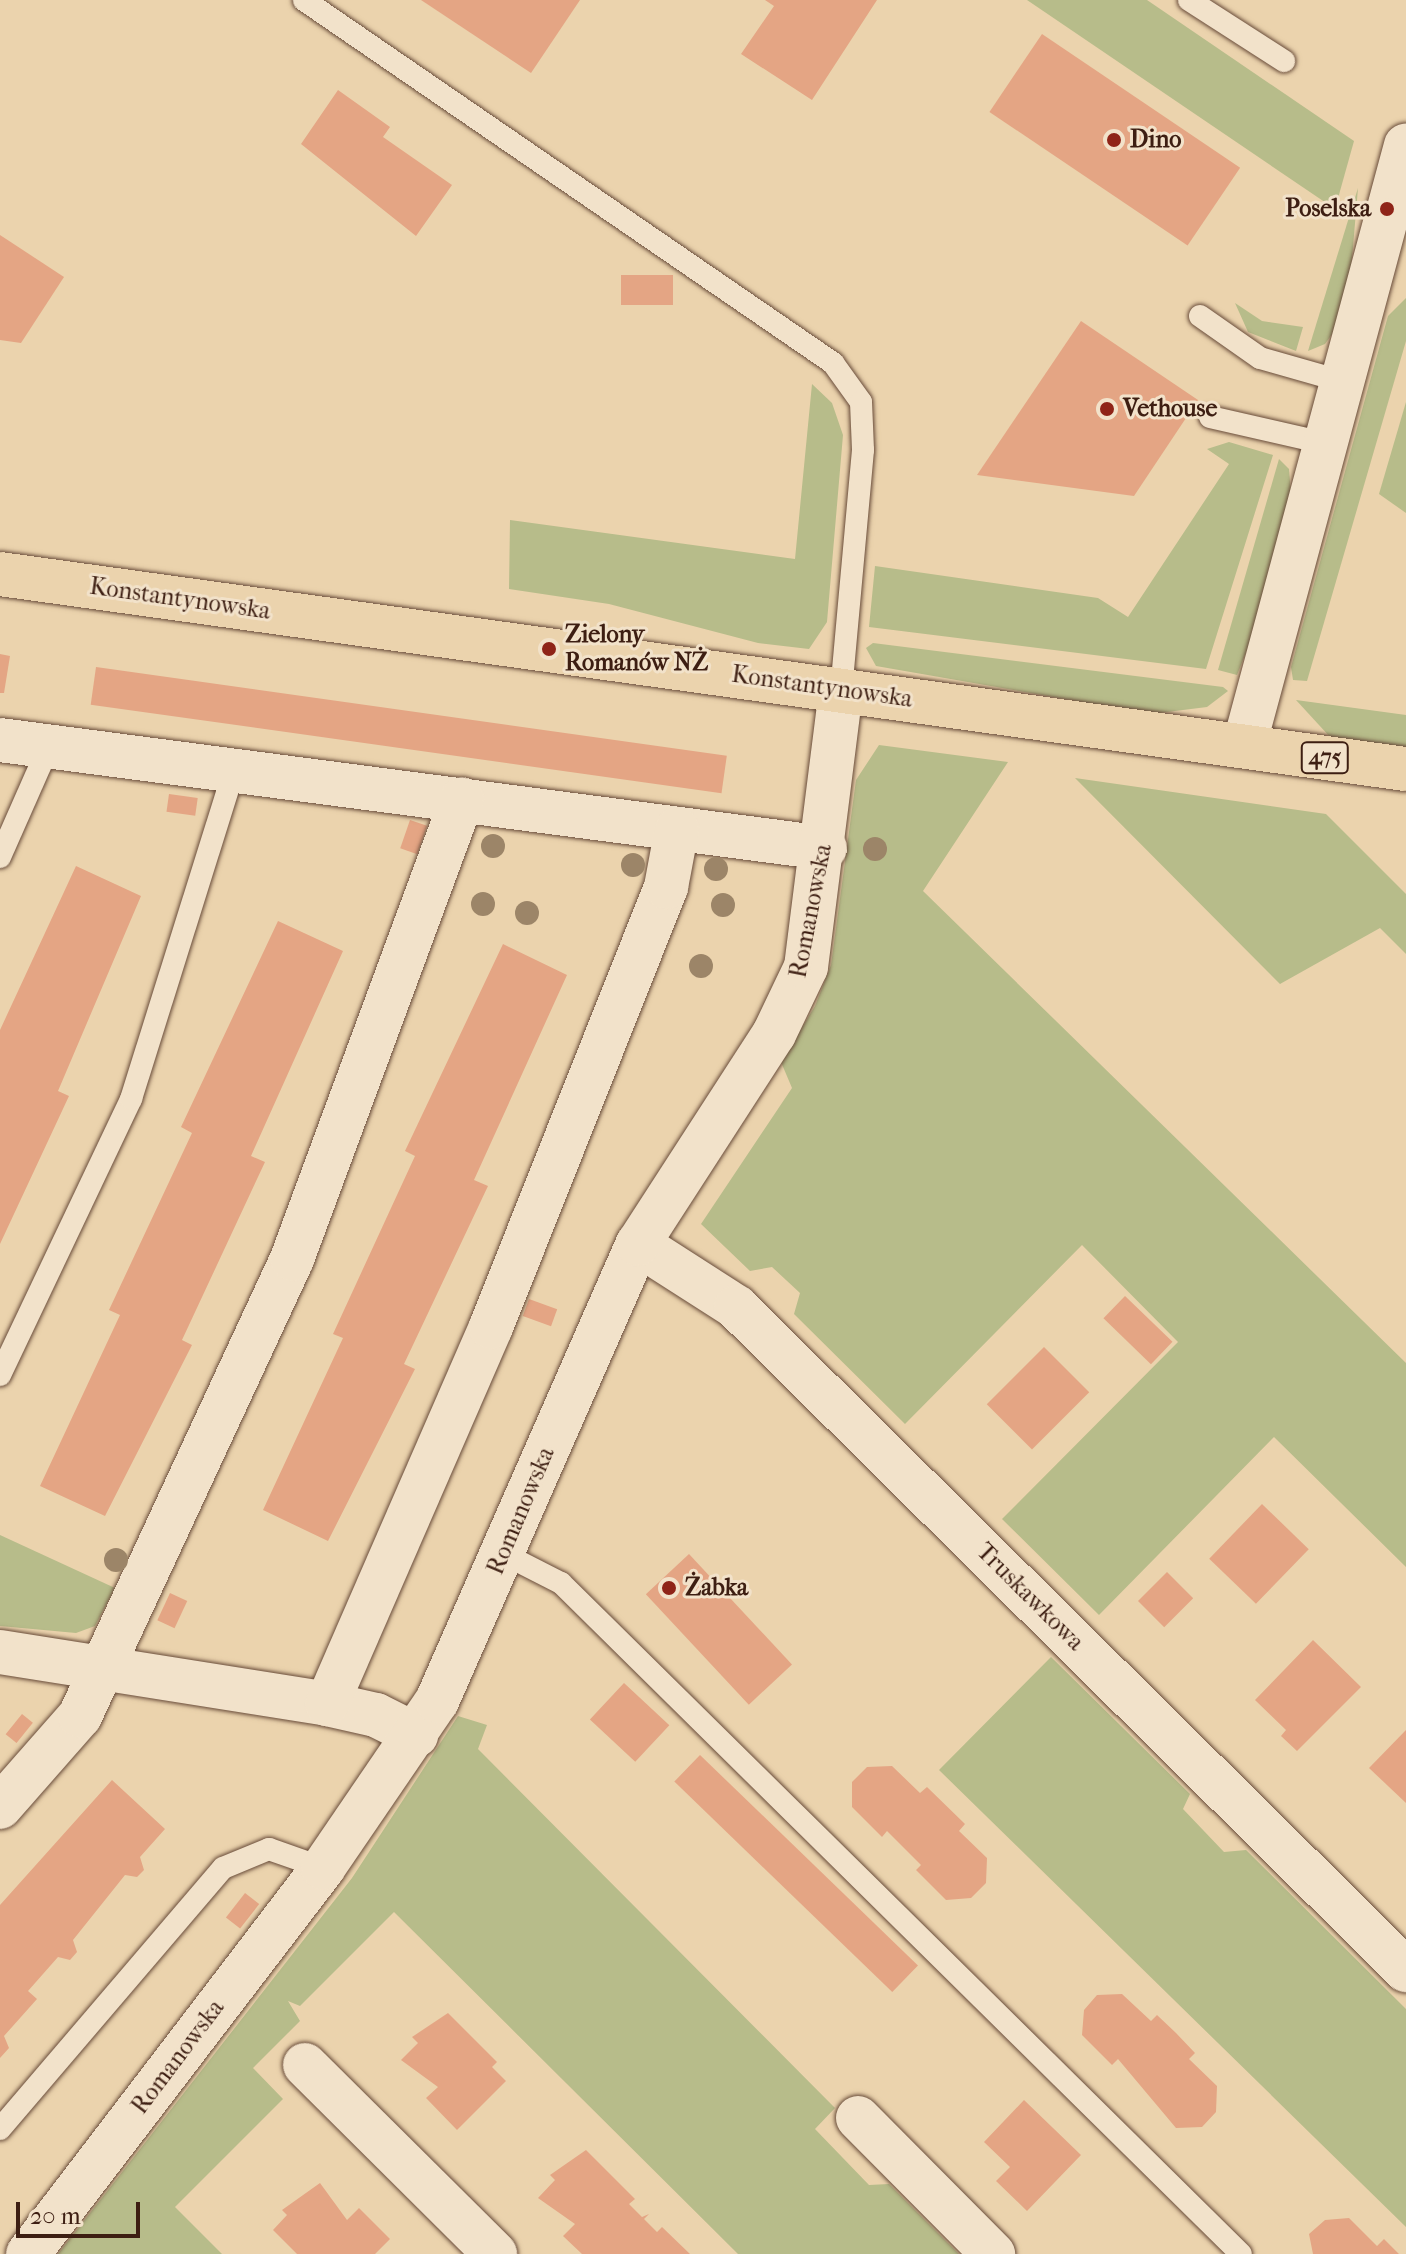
<!DOCTYPE html>
<html>
<head>
<meta charset="utf-8">
<style>
	body { margin:0 }
	#map { position:relative; width:1406px; height:2254px; overflow:hidden; background:#ebd3ad; font-family:"IM FELL French Canon",serif }
	div>[style] { position:absolute }
	[style*='--x'] { left:calc(var(--x)*1px); top:calc(var(--y)*1px); width:calc(var(--w)*1px); rotate:calc(var(--a)*1deg) }
	.green>* { inset:0; background:#b7bc8a }
	.building>* { inset:0; background:#e4a584; transform-origin:0 0 }
	.roads { filter:drop-shadow(0 0 2px #684b39) drop-shadow(0 0 2px #684b39) }
	.lane>* { height:22px; margin:-11px; padding:0 11px; transform-origin:11px; border-radius:11px; background:#f2e2ca }
	.street>* { height:44px; margin:-22px; padding:0 22px; transform-origin:22px; border-radius:22px; background:#f2e2ca }
	.primary>* { height:44px; margin:-22px; padding:0 22px; transform-origin:22px; border-radius:22px; background:#ebd3ad }
	.trees>* { width:24px; height:24px; margin:-12px; border-radius:50%; background:#9c8568 }
	.dots>* { width:22px; height:22px; translate:-50% -50%; box-sizing:border-box; border:4px solid #f2e2ca; border-radius:50% }
	span { translate:-50% -50%; white-space:nowrap; text-align:center; line-height:1.15; -webkit-text-stroke:6px #f2e2ca; paint-order:stroke }
	.shield-label span { padding:2px 6px; background:#f2e2ca; border:2px solid; border-radius:6px; -webkit-text-stroke-width:0 }
	.shield-label { font-size:22px; color:#3d1e12; font-weight:700 }
	.poi-label { font-size:24px; color:#3d1e12; font-weight:700 }
	.left { translate:0 -50%; text-align:left }
	.right { translate:-100% -50%; text-align:right }
	.street-label { font-size:24px; color:#3d1e12 }
	.scale { position:absolute; left:16px; top:2202px; width:124px; height:36px; box-sizing:border-box; border:4px solid #3d1e12; border-top:0; padding-left:10px; font-size:24px; line-height:28px; white-space:nowrap; color:#3d1e12; -webkit-text-stroke:6px #f2e2ca; paint-order:stroke }
</style>
</head>
<body>
<div id="map">
	<div class="green">
		<div style="clip-path:polygon(1027px 0,1147px 0,1354px 141px,1335px 209px)"></div>
		<div style="clip-path:polygon(1358px 188px,1350px 282px,1335px 330px,1325px 344px,1308px 351px)"></div>
		<div style="clip-path:polygon(1406px 298px,1406px 341px,1307px 681px,1293px 680px,1291px 667px,1388px 316px)"></div>
		<div style="clip-path:polygon(1235px 303px,1262px 321px,1303px 327px,1296px 351px,1248px 332px)"></div>
		<div style="clip-path:polygon(812px 384px,832px 403px,843px 435px,827px 622px,809px 649px,758px 643px,609px 604px,509px 589px,510px 520px,795px 559px)"></div>
		<div style="clip-path:polygon(1406px 402px,1406px 513px,1379px 494px)"></div>
		<div style="clip-path:polygon(1229px 442px,1273px 455px,1206px 669px,869px 627px,875px 566px,1098px 598px,1128px 617px,1229px 464px,1207px 449px)"></div>
		<div style="clip-path:polygon(1279px 459px,1289px 469px,1291px 495px,1249px 645px,1237px 675px,1218px 670px)"></div>
		<div style="clip-path:polygon(873px 643px,1223px 687px,1228px 691px,1207px 707px,1151px 714px,876px 666px,866px 648px)"></div>
		<div style="clip-path:polygon(1296px 700px,1406px 715px,1406px 747px,1330px 737px)"></div>
		<div style="clip-path:polygon(879px 745px,1008px 762px,923px 891px,1406px 1363px,1406px 1567px,1274px 1437px,1099px 1615px,1002px 1519px,1178px 1342px,1082px 1245px,905px 1424px,794px 1314px,800px 1293px,772px 1267px,750px 1271px,701px 1224px,792px 1088px,781px 1062px,815px 1006px,831px 965px,856px 780px)"></div>
		<div style="clip-path:polygon(1075px 778px,1326px 814px,1406px 894px,1406px 954px,1380px 928px,1280px 984px)"></div>
		<div style="clip-path:polygon(0 1535px,115px 1588px,95px 1626px,76px 1633px,0 1626px)"></div>
		<div style="clip-path:polygon(1051px 1657px,1190px 1794px,1183px 1809px,1224px 1852px,1246px 1850px,1406px 2009px,1406px 2227px,939px 1770px)"></div>
		<div style="clip-path:polygon(458px 1716px,487px 1725px,478px 1749px,835px 2108px,815px 2129px,869px 2185px,889px 2184px,959px 2254px,738px 2254px,394px 1912px,300px 2006px,288px 2001px,300px 2021px,253px 2068px,283px 2099px,175px 2207px,222px 2254px,58px 2254px,352px 1878px)"></div>
	</div>
	<div class="building">
		<div style="clip-path:polygon(421px 0,580px 0,531px 73px)"></div>
		<div style="clip-path:polygon(765px 0,877px 0,812px 100px,741px 54px,774px 6px)"></div>
		<div style="left:1042px;top:34px;width:239px;height:94px;rotate:34deg"></div>
		<div style="clip-path:polygon(338px 90px,390px 127px,383px 137px,452px 185px,416px 236px,301px 144px)"></div>
		<div style="clip-path:polygon(0 235px,64px 277px,21px 343px,0 340px)"></div>
		<div style="left:673px;top:275px;width:30px;height:52px;rotate:90deg"></div>
		<div style="clip-path:polygon(1081px 321px,1198px 400px,1134px 496px,977px 475px)"></div>
		<div style="clip-path:polygon(0 654px,10px 656px,4px 693px,0 693px)"></div>
		<div style="left:96px;top:667px;width:637px;height:38px;rotate:8deg"></div>
		<div style="left:169px;top:794px;width:29px;height:18px;rotate:8deg"></div>
		<div style="left:410px;top:820px;width:18px;height:30px;rotate:19deg"></div>
		<div style="clip-path:polygon(76px 866px,141px 896px,58px 1091px,69px 1096px,0 1244px,0 1030px)"></div>
		<div style="clip-path:polygon(278px 921px,343px 951px,251px 1156px,265px 1162px,182px 1340px,192px 1345px,105px 1516px,40px 1486px,120px 1315px,109px 1310px,192px 1133px,181px 1127px)"></div>
		<div style="clip-path:polygon(503px 944px,567px 975px,474px 1180px,488px 1186px,404px 1364px,415px 1369px,328px 1541px,263px 1510px,343px 1338px,333px 1334px,415px 1156px,405px 1151px)"></div>
		<div style="left:1125px;top:1296px;width:66px;height:31px;rotate:44deg"></div>
		<div style="left:529px;top:1299px;width:30px;height:18px;rotate:20deg"></div>
		<div style="left:1044px;top:1347px;width:64px;height:81px;rotate:45deg"></div>
		<div style="left:1262px;top:1504px;width:65px;height:76px;rotate:44deg"></div>
		<div style="left:689px;top:1554px;width:151px;height:59px;rotate:47deg"></div>
		<div style="left:1167px;top:1572px;width:37px;height:41px;rotate:45deg"></div>
		<div style="left:170px;top:1593px;width:19px;height:30px;rotate:25deg"></div>
		<div style="clip-path:polygon(1313px 1640px,1361px 1687px,1297px 1751px,1281px 1736px,1286px 1730px,1255px 1700px)"></div>
		<div style="left:624px;top:1683px;width:62px;height:50px;rotate:43deg"></div>
		<div style="left:22px;top:1714px;width:14px;height:26px;rotate:39deg"></div>
		<div style="clip-path:polygon(1406px 1730px,1406px 1803px,1369px 1768px)"></div>
		<div style="left:700px;top:1755px;width:303px;height:37px;rotate:44deg"></div>
		<div style="clip-path:polygon(892px 1766px,920px 1793px,927px 1787px,965px 1824px,959px 1831px,987px 1858px,986px 1883px,971px 1898px,946px 1900px,916px 1870px,921px 1865px,887px 1831px,882px 1837px,852px 1807px,852px 1782px,867px 1767px)"></div>
		<div style="clip-path:polygon(112px 1780px,165px 1829px,140px 1857px,144px 1870px,137px 1877px,125px 1875px,73px 1940px,77px 1952px,70px 1960px,58px 1957px,28px 1991px,37px 1999px,4px 2036px,9px 2048px,0 2058px,0 1905px)"></div>
		<div style="left:245px;top:1893px;width:18px;height:31px;rotate:38deg"></div>
		<div style="clip-path:polygon(1122px 1994px,1151px 2021px,1157px 2015px,1176px 2033px,1195px 2053px,1189px 2059px,1217px 2086px,1216px 2112px,1202px 2127px,1176px 2128px,1118px 2059px,1112px 2065px,1082px 2035px,1084px 2010px,1097px 1995px)"></div>
		<div style="clip-path:polygon(448px 2013px,497px 2062px,492px 2067px,506px 2081px,457px 2130px,426px 2098px,438px 2087px,401px 2060px,418px 2043px,412px 2037px)"></div>
		<div style="clip-path:polygon(1024px 2100px,1081px 2155px,1027px 2211px,996px 2181px,1010px 2167px,984px 2142px)"></div>
		<div style="clip-path:polygon(586px 2150px,635px 2199px,629px 2204px,642px 2217px,649px 2214px,644px 2219px,657px 2232px,662px 2227px,690px 2254px,582px 2254px,563px 2236px,575px 2224px,538px 2198px,555px 2180px,550px 2175px)"></div>
		<div style="clip-path:polygon(320px 2183px,347px 2220px,359px 2208px,390px 2239px,375px 2254px,297px 2254px,273px 2230px,287px 2215px,282px 2210px)"></div>
		<div style="clip-path:polygon(1349px 2218px,1377px 2246px,1384px 2239px,1399px 2254px,1313px 2254px,1309px 2234px,1325px 2220px)"></div>
	</div>
	<div class="roads">
		<div class="lane">
			<div style="--x:304;--y:0;--w:642;--a:34.46"></div>
			<div style="--x:833;--y:363;--w:48;--a:54.3"></div>
			<div style="--x:861;--y:402;--w:48;--a:87.6"></div>
			<div style="--x:863;--y:450;--w:241;--a:95.2"></div>
			<div style="--x:1189;--y:0;--w:113;--a:32.7"></div>
			<div style="--x:1200;--y:316;--w:73;--a:35"></div>
			<div style="--x:1260;--y:358;--w:84;--a:15.9"></div>
			<div style="--x:1210;--y:417;--w:117;--a:12.8"></div>
			<div style="--x:0;--y:857;--w:121;--a:-66.2"></div>
			<div style="--x:0;--y:1375;--w:306;--a:-64.6"></div>
			<div style="--x:131;--y:1099;--w:345;--a:-72.6"></div>
			<div style="--x:502;--y:1553;--w:66;--a:27"></div>
			<div style="--x:561;--y:1583;--w:955;--a:44.62"></div>
			<div style="--x:0;--y:2129;--w:343;--a:-49.5"></div>
			<div style="--x:223;--y:1868;--w:50;--a:-22.4"></div>
			<div style="--x:269;--y:1849;--w:57;--a:19.4"></div>
		</div>
		<div class="street">
			<div style="--x:0;--y:740;--w:832;--a:7.46"></div>
			<div style="--x:1244;--y:746;--w:622;--a:-74.91"></div>
			<div style="--x:638;--y:1244;--w:117;--a:32.7"></div>
			<div style="--x:736;--y:1307;--w:943;--a:44.7"></div>
			<div style="--x:0;--y:1652;--w:331;--a:9"></div>
			<div style="--x:327;--y:1704;--w:50;--a:12.7"></div>
			<div style="--x:376;--y:1715;--w:45;--a:26.6"></div>
			<div style="--x:327;--y:1704;--w:411;--a:-66.5"></div>
			<div style="--x:491;--y:1327;--w:474;--a:-68.3"></div>
			<div style="--x:666;--y:887;--w:59;--a:-79.3"></div>
			<div style="--x:0;--y:1807;--w:121;--a:-48.7"></div>
			<div style="--x:80;--y:1716;--w:504;--a:-65.11"></div>
			<div style="--x:292;--y:1259;--w:490;--a:-69.7"></div>
			<div style="--x:305;--y:2065;--w:268;--a:44.8"></div>
			<div style="--x:858;--y:2118;--w:192;--a:45.2"></div>
			<div style="--x:28;--y:2254;--w:486;--a:-52.6"></div>
			<div style="--x:323;--y:1868;--w:202;--a:-55.7"></div>
			<div style="--x:437;--y:1701;--w:499;--a:-66.3"></div>
			<div style="--x:638;--y:1244;--w:250;--a:-57.1"></div>
			<div style="--x:774;--y:1034;--w:74;--a:-64.5"></div>
			<div style="--x:806;--y:967;--w:279;--a:-82.8"></div>
		</div>
		<div class="primary">
			<div style="--x:0;--y:574;--w:1419;--a:7.9"></div>
		</div>
	</div>
	<div class="trees">
		<div style="left:493px;top:846px"></div>
		<div style="left:875px;top:849px"></div>
		<div style="left:633px;top:865px"></div>
		<div style="left:716px;top:869px"></div>
		<div style="left:483px;top:904px"></div>
		<div style="left:723px;top:905px"></div>
		<div style="left:527px;top:913px"></div>
		<div style="left:701px;top:966px"></div>
		<div style="left:116px;top:1560px"></div>
	</div>
	<div class="dots">
		<div style="left:1114px;top:140px;background:#8f2418"></div>
		<div style="left:1387px;top:209px;background:#8f2418"></div>
		<div style="left:1107px;top:409px;background:#8f2418"></div>
		<div style="left:549px;top:649px;background:#8f2418"></div>
		<div style="left:669px;top:1588px;background:#8f2418"></div>
	</div>
	<div class="shield-label">
		<span style="left:1325px;top:758px">475</span>
	</div>
	<div class="poi-label">
		<span class="left" style="left:1130px;top:140px">Dino</span>
		<span class="right" style="left:1371px;top:209px">Poselska</span>
		<span class="left" style="left:1123px;top:409px">Vethouse</span>
		<span class="left" style="left:565px;top:649px">Zielony<br>Romanów NŻ</span>
		<span class="left" style="left:685px;top:1588px">Żabka</span>
	</div>
	<div class="street-label">
		<span style="left:180px;top:599px;rotate:8deg">Konstantynowska</span>
		<span style="left:822px;top:687px;rotate:8deg">Konstantynowska</span>
		<span style="left:811px;top:911px;rotate:-79deg">Romanowska</span>
		<span style="left:521px;top:1511px;rotate:-67deg">Romanowska</span>
		<span style="left:1030px;top:1597px;rotate:45deg">Truskawkowa</span>
		<span style="left:178px;top:2057px;rotate:-53deg">Romanowska</span>
	</div>
	<div class="scale">20 m</div>
</div>
</body>
</html>
